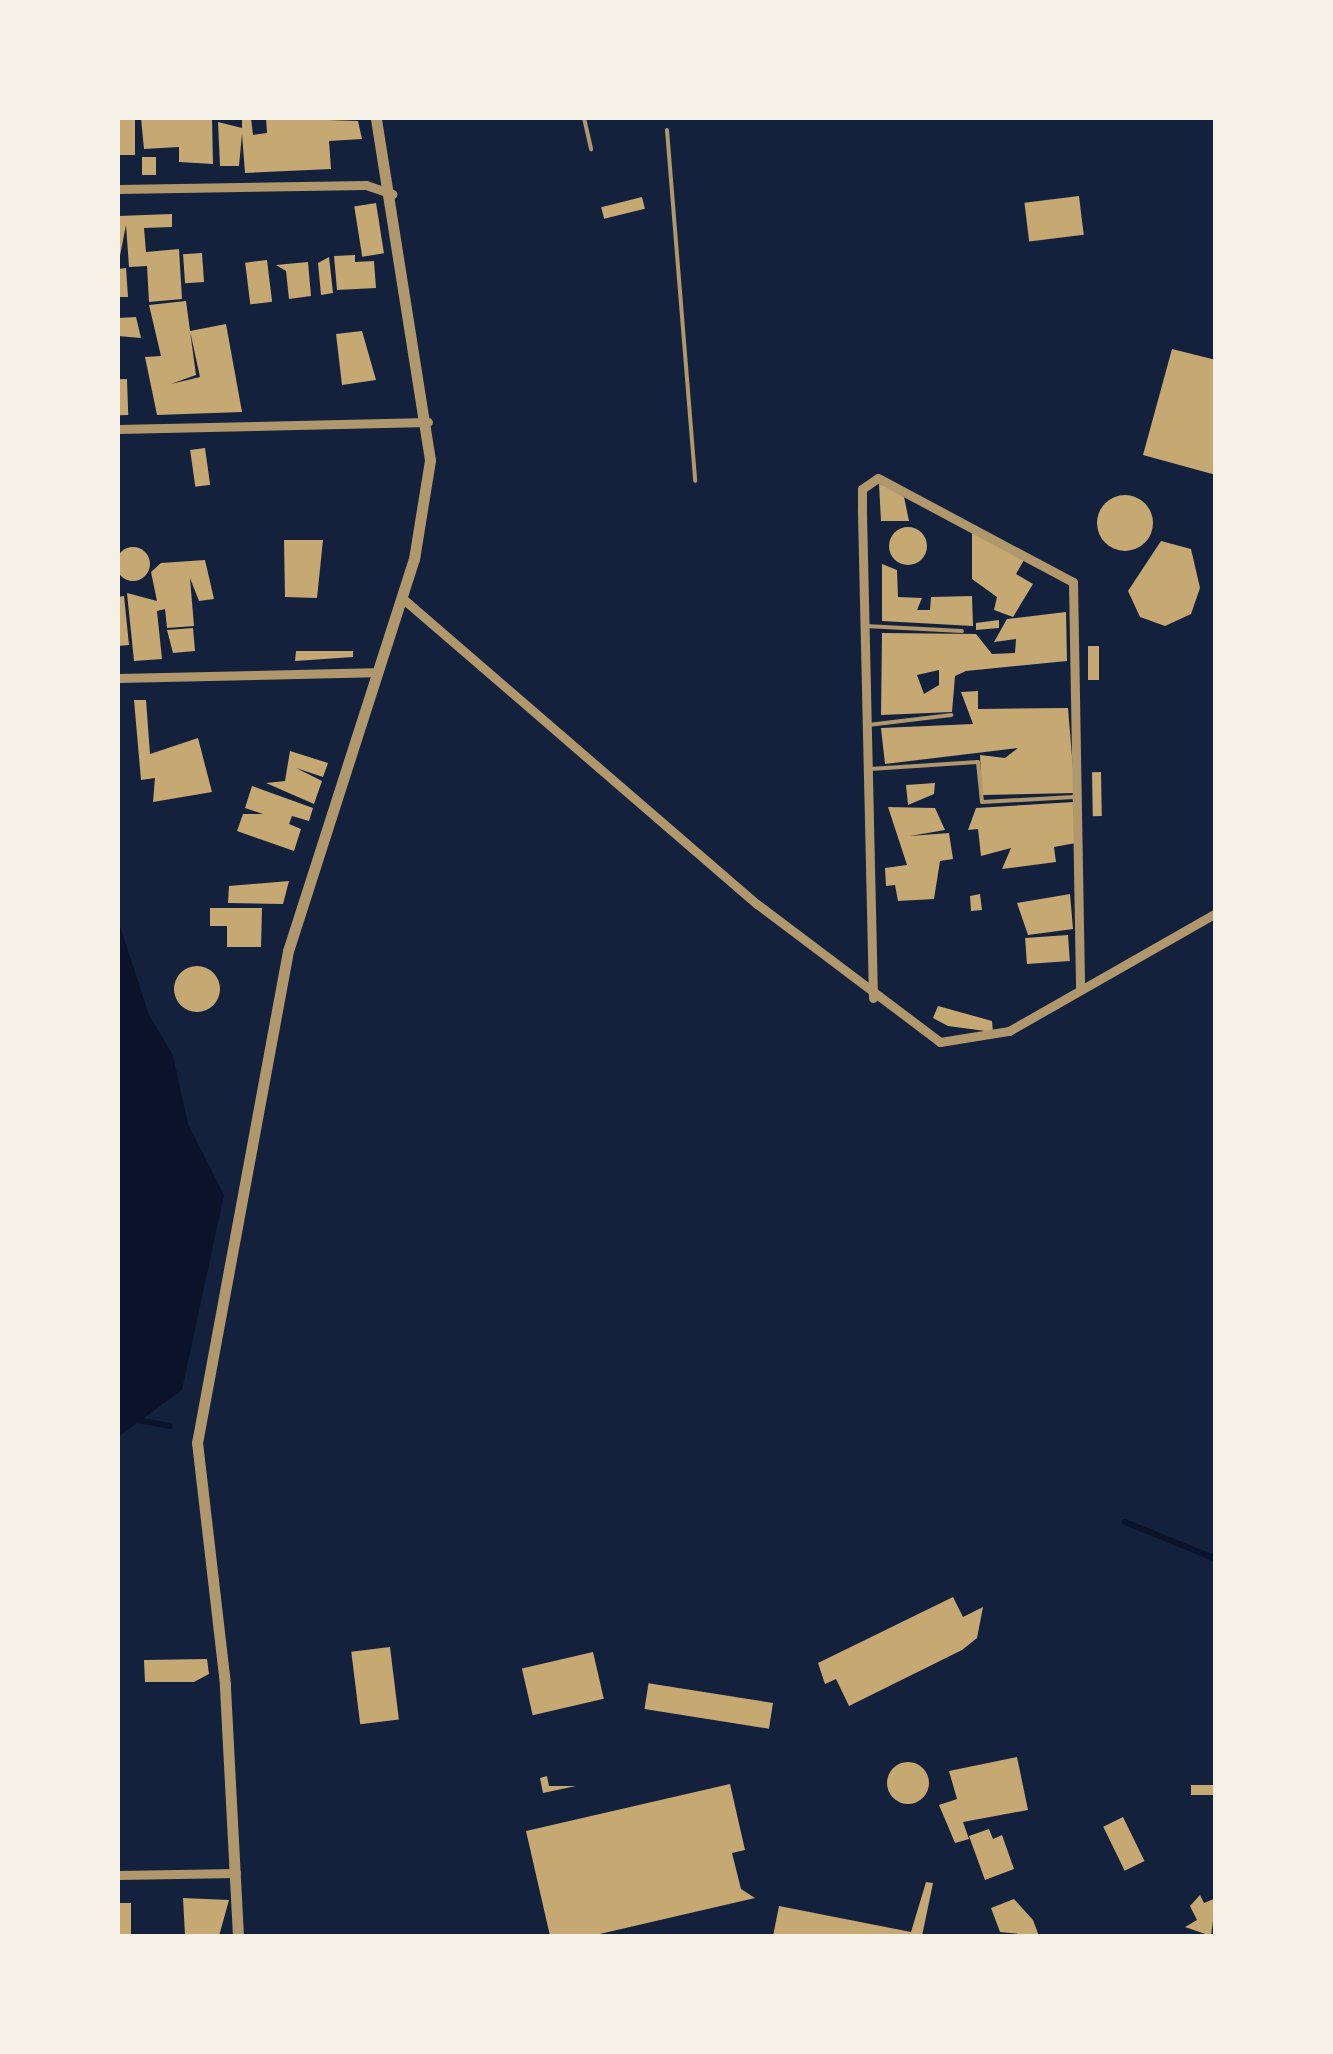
<!DOCTYPE html>
<html>
<head>
<meta charset="utf-8">
<style>
	body { margin:0 }
	#map { position:relative; width:1333px; height:2054px; overflow:hidden; background:#14213d; font-family:Poppins,sans-serif }
	div>[style] { position:absolute }
	[style*='--x'] { left:calc(var(--x)*1px); top:calc(var(--y)*1px); width:calc(var(--w)*1px); rotate:calc(var(--a)*1deg) }
	.water>* { inset:0; background:#0b132b }
	.stream>* { height:6px; margin:-3px; padding:0 3px; transform-origin:3px; border-radius:3px; background:#0b132b }
	.building>* { inset:0; background:#c6a872; transform-origin:0 0 }
	.round { border-radius:50% }
	.service>* { height:4px; margin:-2px; padding:0 2px; transform-origin:2px; border-radius:2px; background:#b1986c }
	.minor>* { height:9px; margin:-4.5px; padding:0 4.5px; transform-origin:4.5px; border-radius:4.5px; background:#b1986c }
	.tertiary>* { height:11px; margin:-5.5px; padding:0 5.5px; transform-origin:5.5px; border-radius:5.5px; background:#b1986c }
	span { translate:-50% -50%; white-space:nowrap; text-align:center; line-height:1.15; -webkit-text-stroke:8px #f6f1e7; paint-order:stroke }
	.frame { position:absolute; inset:0; border:120px solid #f6f1e7; pointer-events:none }
</style>
</head>
<body>
<div id="map">
	<div class="water">
		<div style="clip-path:polygon(118px 920px,149px 1015px,173px 1055px,188px 1124px,224px 1195px,182px 1390px,118px 1437px)"></div>
	</div>
	<div class="stream">
		<div style="--x:136;--y:1420;--w:34;--a:10"></div>
		<div style="--x:1125;--y:1522;--w:98;--a:22.1"></div>
	</div>
	<div class="building">
		<div style="left:118px;top:118px;width:17px;height:37px"></div>
		<div style="clip-path:polygon(141px 118px,212px 118px,213px 164px,179px 162px,179px 147px,144px 149px)"></div>
		<div style="clip-path:polygon(242px 118px,251px 118px,253px 135px,267px 133px,266px 118px,358px 121px,362px 139px,329px 141px,331px 169px,245px 173px,242px 134px,239px 166px,220px 166px,218px 122px,242px 128px)"></div>
		<div style="left:142px;top:157px;width:14px;height:18px"></div>
		<div style="left:1079px;top:196px;width:39px;height:55px;rotate:83deg"></div>
		<div style="left:642px;top:197px;width:12px;height:42px;rotate:76deg"></div>
		<div style="left:376px;top:203px;width:51px;height:22px;rotate:81deg"></div>
		<div style="clip-path:polygon(172px 214px,172px 227px,144px 228px,146px 252px,179px 249px,182px 299px,149px 302px,147px 266px,129px 267px,126px 225px,118px 266px,118px 216px)"></div>
		<div style="left:202px;top:253px;width:29px;height:19px;rotate:86deg"></div>
		<div style="clip-path:polygon(355px 255px,355px 262px,374px 261px,376px 288px,337px 290px,334px 256px)"></div>
		<div style="clip-path:polygon(329px 257px,333px 293px,321px 295px,318px 263px)"></div>
		<div style="left:267px;top:260px;width:42px;height:22px;rotate:83deg"></div>
		<div style="clip-path:polygon(308px 262px,311px 296px,289px 299px,286px 271px,276px 265px)"></div>
		<div style="clip-path:polygon(126px 268px,128px 297px,118px 297px,118px 269px)"></div>
		<div style="clip-path:polygon(186px 301px,196px 375px,171px 384px,200px 377px,190px 331px,226px 324px,242px 412px,157px 415px,145px 357px,161px 356px,149px 305px)"></div>
		<div style="clip-path:polygon(136px 317px,141px 338px,118px 336px,118px 318px)"></div>
		<div style="clip-path:polygon(362px 331px,376px 380px,342px 385px,336px 334px)"></div>
		<div style="clip-path:polygon(1172px 349px,1216px 360px,1216px 475px,1143px 455px)"></div>
		<div style="left:127px;top:379px;width:36px;height:9px;rotate:88deg"></div>
		<div style="left:205px;top:448px;width:37px;height:15px;rotate:82deg"></div>
		<div style="clip-path:polygon(879px 484px,903px 492px,909px 521px,881px 521px)"></div>
		<div class="round" style="left:1097px;top:495px;width:56px;height:56px"></div>
		<div class="round" style="left:889px;top:527px;width:38px;height:38px"></div>
		<div style="clip-path:polygon(972px 531px,1024px 560px,1016px 574px,1033px 584px,1013px 617px,994px 610px,997px 597px,972px 579px)"></div>
		<div style="clip-path:polygon(284px 540px,323px 540px,317px 598px,285px 597px)"></div>
		<div style="clip-path:polygon(1161px 541px,1191px 549px,1200px 588px,1191px 614px,1165px 626px,1140px 617px,1128px 591px)"></div>
		<div class="round" style="left:116px;top:547px;width:34px;height:34px"></div>
		<div style="clip-path:polygon(205px 560px,214px 599px,199px 601px,190px 578px,194px 626px,167px 628px,165px 609px,157px 611px,162px 659px,134px 661px,127px 593px,157px 601px,151px 572px,161px 563px)"></div>
		<div style="clip-path:polygon(882px 564px,897px 570px,898px 597px,922px 598px,917px 610px,930px 610px,931px 597px,972px 596px,973px 626px,882px 621px)"></div>
		<div style="clip-path:polygon(124px 596px,129px 645px,118px 646px,118px 597px)"></div>
		<div style="clip-path:polygon(evenodd,1066px 612px,1067px 661px,966px 671px,955px 676px,952px 712px,881px 715px,882px 633px,976px 634px,992px 654px,1015px 653px,1016px 639px,994px 642px,1007px 619px,1066px 612px,939px 670px,939px 685px,924px 694px,917px 675px,939px 670px)"></div>
		<div style="clip-path:polygon(999px 620px,999px 628px,976px 630px,976px 623px)"></div>
		<div style="clip-path:polygon(193px 628px,195px 651px,173px 653px,167px 630px)"></div>
		<div style="left:1088px;top:646px;width:11px;height:34px"></div>
		<div style="clip-path:polygon(296px 651px,353px 651px,353px 657px,295px 661px)"></div>
		<div style="clip-path:polygon(978px 691px,978px 709px,1068px 708px,1075px 793px,982px 795px,980px 755px,1005px 758px,1018px 748px,885px 764px,881px 728px,973px 724px,961px 692px)"></div>
		<div style="clip-path:polygon(134px 700px,146px 700px,150px 754px,198px 738px,212px 792px,153px 802px,155px 778px,141px 780px)"></div>
		<div style="clip-path:polygon(290px 751px,328px 763px,323px 777px,296px 768px,322px 781px,314px 804px,266px 783px,285px 781px)"></div>
		<div style="left:1101px;top:772px;width:44px;height:9px;rotate:89deg"></div>
		<div style="clip-path:polygon(935px 783px,934px 794px,908px 805px,906px 785px)"></div>
		<div style="clip-path:polygon(252px 786px,313px 808px,309px 821px,292px 816px,289px 824px,301px 829px,294px 851px,237px 831px,243px 814px,263px 814px,245px 808px)"></div>
		<div style="clip-path:polygon(1074px 802px,1076px 843px,1054px 847px,1056px 862px,1002px 869px,1011px 848px,981px 856px,978px 829px,968px 830px,976px 808px)"></div>
		<div style="clip-path:polygon(888px 807px,935px 808px,945px 830px,910px 836px,949px 833px,953px 859px,940px 861px,934px 899px,898px 901px,895px 885px,886px 886px,885px 868px,907px 865px)"></div>
		<div style="clip-path:polygon(289px 881px,283px 904px,228px 903px,229px 886px)"></div>
		<div style="clip-path:polygon(980px 894px,982px 910px,971px 911px,970px 896px)"></div>
		<div style="clip-path:polygon(1070px 894px,1073px 929px,1028px 935px,1017px 903px)"></div>
		<div style="clip-path:polygon(210px 908px,262px 908px,261px 947px,227px 947px,227px 926px,210px 926px)"></div>
		<div style="left:1068px;top:935px;width:26px;height:43px;rotate:86deg"></div>
		<div class="round" style="left:174px;top:966px;width:46px;height:46px"></div>
		<div style="clip-path:polygon(938px 1006px,992px 1021px,993px 1032px,948px 1026px,933px 1018px)"></div>
		<div style="clip-path:polygon(953px 1597px,963px 1617px,983px 1607px,977px 1638px,962px 1650px,849px 1706px,836px 1679px,825px 1684px,818px 1663px)"></div>
		<div style="left:390px;top:1647px;width:73px;height:39px;rotate:83deg"></div>
		<div style="left:593px;top:1652px;width:48px;height:73px;rotate:77deg"></div>
		<div style="clip-path:polygon(207px 1659px,209px 1674px,194px 1682px,145px 1682px,144px 1660px)"></div>
		<div style="left:773px;top:1703px;width:26px;height:126px;rotate:99deg"></div>
		<div style="clip-path:polygon(1017px 1757px,1028px 1810px,963px 1822px,969px 1839px,955px 1843px,939px 1805px,957px 1799px,949px 1771px)"></div>
		<div class="round" style="left:887px;top:1762px;width:42px;height:42px"></div>
		<div style="clip-path:polygon(547px 1776px,549px 1786px,576px 1786px,543px 1793px,540px 1778px)"></div>
		<div style="clip-path:polygon(730px 1784px,745px 1850px,732px 1853px,741px 1889px,755px 1898px,591px 1936px,550px 1936px,526px 1831px)"></div>
		<div style="left:1216px;top:1785px;width:10px;height:25px;rotate:90deg"></div>
		<div style="left:1123px;top:1817px;width:49px;height:22px;rotate:64deg"></div>
		<div style="clip-path:polygon(989px 1829px,993px 1839px,1002px 1835px,1014px 1869px,985px 1880px,969px 1836px)"></div>
		<div style="clip-path:polygon(926px 1882px,933px 1883px,922px 1936px,773px 1936px,779px 1906px,911px 1932px)"></div>
		<div style="clip-path:polygon(1200px 1895px,1204px 1903px,1216px 1898px,1211px 1936px,1185px 1927px,1197px 1920px,1190px 1906px)"></div>
		<div style="clip-path:polygon(183px 1898px,229px 1900px,219px 1936px,185px 1935px)"></div>
		<div style="clip-path:polygon(1014px 1899px,1033px 1920px,1039px 1936px,1000px 1932px,991px 1908px)"></div>
		<div style="left:118px;top:1903px;width:13px;height:33px"></div>
	</div>
	<div class="service">
		<div style="--x:584;--y:118;--w:32;--a:77"></div>
		<div style="--x:667;--y:130;--w:352;--a:85.4"></div>
		<div style="--x:865;--y:626;--w:97;--a:3"></div>
		<div style="--x:868;--y:725;--w:84;--a:-6.9"></div>
		<div style="--x:870;--y:769;--w:108;--a:-3.7"></div>
		<div style="--x:978;--y:762;--w:40;--a:84.3"></div>
		<div style="--x:982;--y:802;--w:92;--a:-3.1"></div>
	</div>
	<div class="minor">
		<div style="--x:118;--y:189;--w:248;--a:-0.9"></div>
		<div style="--x:366;--y:185;--w:28;--a:19"></div>
		<div style="--x:118;--y:429;--w:310;--a:-1.3"></div>
		<div style="--x:401;--y:597;--w:470;--a:40.8"></div>
		<div style="--x:757;--y:904;--w:229;--a:37"></div>
		<div style="--x:940;--y:1042;--w:70;--a:-9.1"></div>
		<div style="--x:1009;--y:1031;--w:238;--a:-29.7"></div>
		<div style="--x:118;--y:678;--w:255;--a:-1.3"></div>
		<div style="--x:873;--y:998;--w:489;--a:-91.3"></div>
		<div style="--x:862;--y:509;--w:20;--a:-90"></div>
		<div style="--x:862;--y:489;--w:19;--a:-35"></div>
		<div style="--x:878;--y:478;--w:221;--a:28.1"></div>
		<div style="--x:1073;--y:582;--w:408;--a:89"></div>
		<div style="--x:118;--y:1875;--w:118;--a:-1"></div>
	</div>
	<div class="tertiary">
		<div style="--x:238;--y:1936;--w:252;--a:-93"></div>
		<div style="--x:225;--y:1684;--w:243;--a:-96.6"></div>
		<div style="--x:197;--y:1443;--w:500;--a:-79.52"></div>
		<div style="--x:288;--y:951;--w:412;--a:-72.2"></div>
		<div style="--x:414;--y:559;--w:100;--a:-80.8"></div>
		<div style="--x:430;--y:460;--w:346;--a:-99"></div>
	</div>
	<div class="frame"></div>
</div>
</body>
</html>
